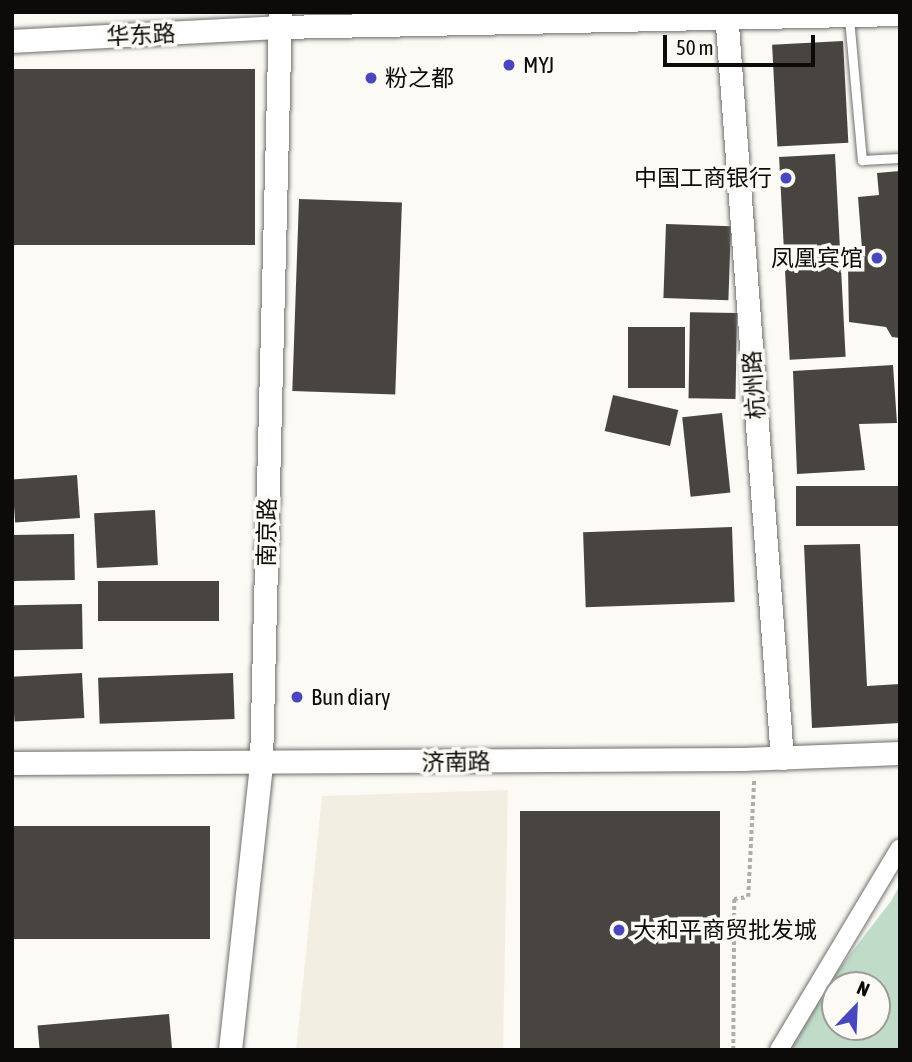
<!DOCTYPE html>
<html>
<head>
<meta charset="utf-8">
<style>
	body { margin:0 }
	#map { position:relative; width:912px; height:1062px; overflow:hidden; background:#fcfaf5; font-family:"Asap Condensed","Noto Sans SC",sans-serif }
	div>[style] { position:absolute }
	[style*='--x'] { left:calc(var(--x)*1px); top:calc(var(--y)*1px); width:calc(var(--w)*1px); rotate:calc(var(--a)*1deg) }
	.built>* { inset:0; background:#f2efe2 }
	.green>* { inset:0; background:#c0dcc8 }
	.building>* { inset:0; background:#484541; transform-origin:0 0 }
	.path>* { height:3.5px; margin-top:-1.75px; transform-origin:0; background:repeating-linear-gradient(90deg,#afadaa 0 3.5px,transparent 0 7px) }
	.roads { filter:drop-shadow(0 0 2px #6f6e6a) drop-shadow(0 0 2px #6f6e6a) }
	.service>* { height:9px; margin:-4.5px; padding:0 4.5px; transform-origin:4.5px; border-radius:4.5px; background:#fff }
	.minor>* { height:18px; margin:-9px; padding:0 9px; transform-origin:9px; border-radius:9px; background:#fff }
	.tertiary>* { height:23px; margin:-11.5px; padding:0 11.5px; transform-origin:11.5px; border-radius:11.5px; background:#fff }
	.dots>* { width:19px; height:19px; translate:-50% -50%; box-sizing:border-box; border:4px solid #fcfaf5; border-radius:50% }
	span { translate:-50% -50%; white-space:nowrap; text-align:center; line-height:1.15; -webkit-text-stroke:7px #fcfaf5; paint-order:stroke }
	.street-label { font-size:23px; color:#0c0b0a }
	.poi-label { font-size:23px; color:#0c0b0a }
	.left { translate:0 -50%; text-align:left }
	.right { translate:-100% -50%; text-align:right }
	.frame { position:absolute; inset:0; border:14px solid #0c0b0a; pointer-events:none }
	.north { position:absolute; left:821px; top:971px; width:70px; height:70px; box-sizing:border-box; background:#fcfaf5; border:2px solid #9c9a97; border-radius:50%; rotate:23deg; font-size:19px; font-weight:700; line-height:28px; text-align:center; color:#0c0b0a }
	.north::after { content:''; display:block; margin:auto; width:24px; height:32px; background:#4947bd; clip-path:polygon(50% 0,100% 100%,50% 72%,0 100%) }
	.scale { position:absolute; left:663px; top:35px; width:152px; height:32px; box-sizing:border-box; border:4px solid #0c0b0a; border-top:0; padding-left:9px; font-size:21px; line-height:24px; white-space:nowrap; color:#0c0b0a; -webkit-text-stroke:5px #fcfaf5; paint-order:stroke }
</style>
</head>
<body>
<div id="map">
	<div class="built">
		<div style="clip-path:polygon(508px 790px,503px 1050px,296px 1050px,322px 796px)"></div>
	</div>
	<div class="green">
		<div style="clip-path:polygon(evenodd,900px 885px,900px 1050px,777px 1050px,891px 901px,900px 885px,835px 985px,877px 985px,877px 1027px,835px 1027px,835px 985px)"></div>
	</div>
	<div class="building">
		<div style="left:843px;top:41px;width:102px;height:71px;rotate:87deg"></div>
		<div style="left:255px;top:69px;width:176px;height:243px;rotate:90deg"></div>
		<div style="left:835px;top:154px;width:203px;height:56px;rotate:87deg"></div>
		<div style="clip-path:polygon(900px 171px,900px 338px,892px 337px,886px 327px,849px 322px,848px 267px,855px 266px,854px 250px,862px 249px,858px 197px,879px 195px,877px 173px)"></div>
		<div style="left:299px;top:199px;width:103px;height:192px;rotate:2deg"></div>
		<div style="left:666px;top:224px;width:65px;height:74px;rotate:2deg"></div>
		<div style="left:737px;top:313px;width:86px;height:47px;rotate:91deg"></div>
		<div style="left:685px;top:327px;width:61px;height:57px;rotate:90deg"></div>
		<div style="clip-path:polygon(893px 365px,897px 423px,859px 424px,865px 470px,797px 474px,793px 371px)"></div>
		<div style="left:613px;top:395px;width:67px;height:37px;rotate:13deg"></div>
		<div style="left:722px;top:413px;width:80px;height:40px;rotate:84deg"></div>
		<div style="left:77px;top:475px;width:43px;height:65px;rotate:86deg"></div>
		<div style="left:900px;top:486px;width:40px;height:104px;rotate:90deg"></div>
		<div style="left:155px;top:510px;width:55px;height:61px;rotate:87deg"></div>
		<div style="left:732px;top:527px;width:75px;height:149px;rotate:88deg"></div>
		<div style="left:74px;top:534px;width:46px;height:62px;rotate:89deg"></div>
		<div style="clip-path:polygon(860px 544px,867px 686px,900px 684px,900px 723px,812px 728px,804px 545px)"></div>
		<div style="left:219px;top:581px;width:40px;height:121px;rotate:90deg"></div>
		<div style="left:82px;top:604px;width:45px;height:70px;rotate:89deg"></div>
		<div style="left:82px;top:673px;width:45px;height:70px;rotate:87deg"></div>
		<div style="left:233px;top:673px;width:46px;height:135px;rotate:88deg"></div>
		<div style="left:720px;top:811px;width:239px;height:200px;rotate:90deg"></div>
		<div style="left:12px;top:826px;width:198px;height:113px"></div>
		<div style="left:169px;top:1014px;width:36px;height:132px;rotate:85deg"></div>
	</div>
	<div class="path">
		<div style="--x:733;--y:1050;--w:151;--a:-89.6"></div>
		<div style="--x:734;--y:899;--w:14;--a:-8"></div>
		<div style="--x:748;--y:897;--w:119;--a:-87.1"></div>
	</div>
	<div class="roads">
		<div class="service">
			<div style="--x:849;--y:18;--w:143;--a:84.8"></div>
			<div style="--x:862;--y:160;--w:38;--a:-3"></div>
		</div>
		<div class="minor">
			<div style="--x:779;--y:1050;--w:235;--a:-59.1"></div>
		</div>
		<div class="tertiary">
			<div style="--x:726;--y:12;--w:748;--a:85.71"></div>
			<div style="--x:12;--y:41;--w:268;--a:-3"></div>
			<div style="--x:280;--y:27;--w:620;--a:-1.2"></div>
			<div style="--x:12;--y:763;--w:731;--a:-0.31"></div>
			<div style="--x:743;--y:759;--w:157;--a:-2.2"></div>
			<div style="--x:230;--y:1050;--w:289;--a:-83.8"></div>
			<div style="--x:261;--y:763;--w:751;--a:-88.55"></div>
		</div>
	</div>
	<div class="dots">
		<div style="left:509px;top:65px;background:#4947bd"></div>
		<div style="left:371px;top:78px;background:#4947bd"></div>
		<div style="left:786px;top:178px;background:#4947bd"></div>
		<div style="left:877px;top:258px;background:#4947bd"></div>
		<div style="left:297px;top:697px;background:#4947bd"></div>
		<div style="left:619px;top:930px;background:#4947bd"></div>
	</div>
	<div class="street-label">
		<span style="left:141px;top:35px;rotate:-3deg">华东路</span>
		<span style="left:754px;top:385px;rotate:-94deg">杭州路</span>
		<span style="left:267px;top:532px;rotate:-89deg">南京路</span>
		<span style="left:456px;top:762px;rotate:-1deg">济南路</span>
	</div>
	<div class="poi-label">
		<span class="left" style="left:523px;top:65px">MYJ</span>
		<span class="left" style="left:385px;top:78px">粉之都</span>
		<span class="right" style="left:772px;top:178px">中国工商银行</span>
		<span class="right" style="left:863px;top:258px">凤凰宾馆</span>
		<span class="left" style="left:311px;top:697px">Bun diary</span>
		<span class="left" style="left:633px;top:930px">大和平商贸批发城</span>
	</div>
	<div class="frame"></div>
	<div class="north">N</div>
	<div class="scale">50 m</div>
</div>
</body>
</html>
